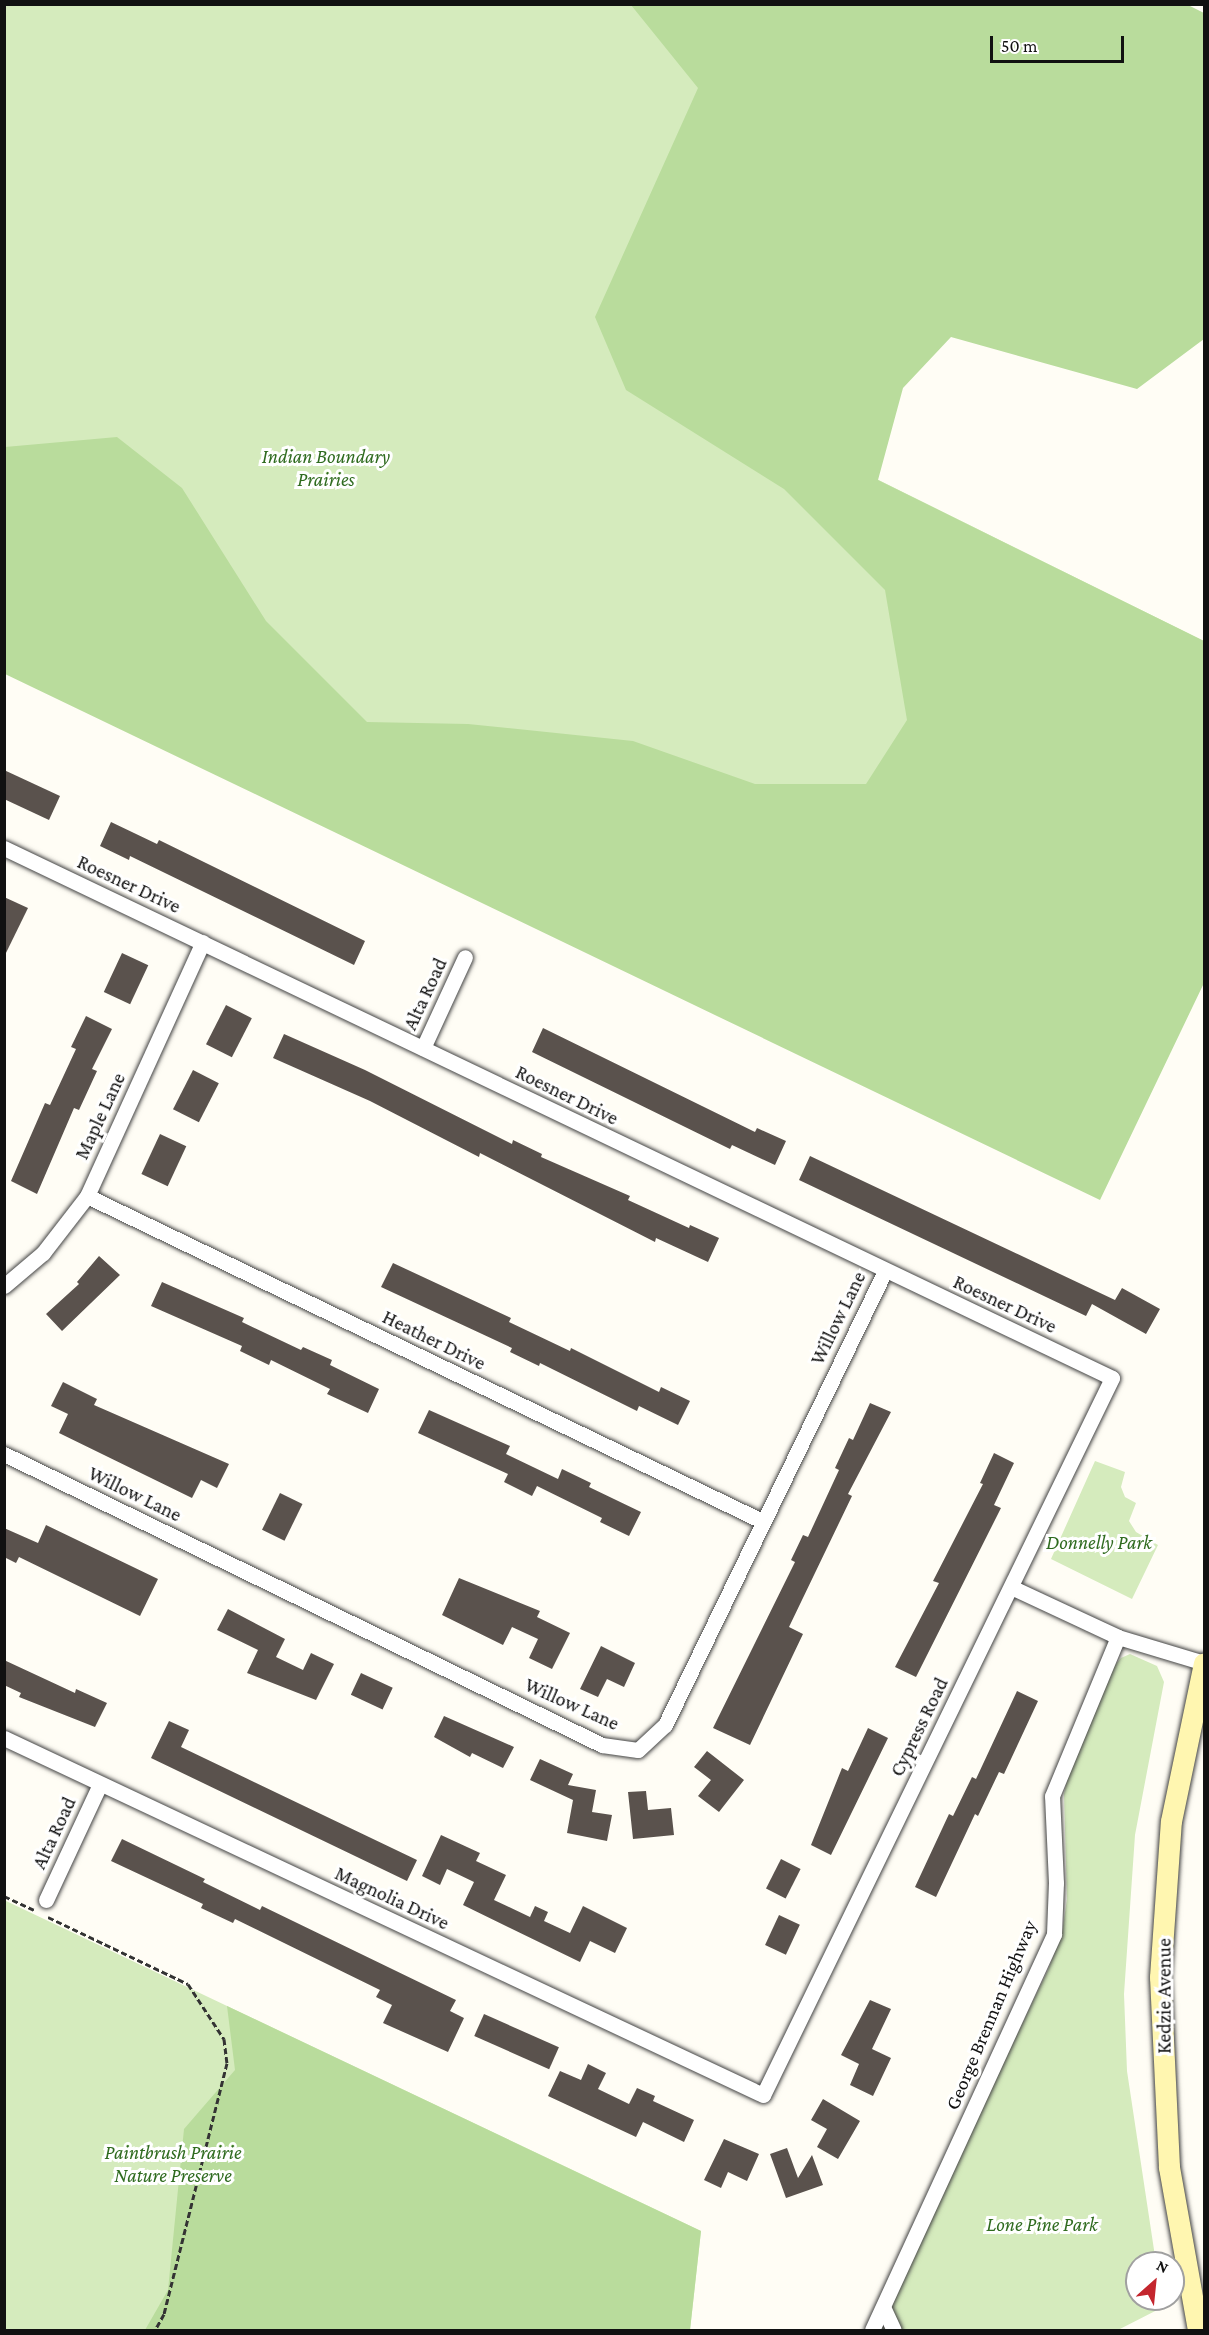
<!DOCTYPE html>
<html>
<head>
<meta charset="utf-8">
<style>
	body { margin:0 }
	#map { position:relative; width:1209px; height:2335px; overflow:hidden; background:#fffdf5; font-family:"Crimson Pro",serif }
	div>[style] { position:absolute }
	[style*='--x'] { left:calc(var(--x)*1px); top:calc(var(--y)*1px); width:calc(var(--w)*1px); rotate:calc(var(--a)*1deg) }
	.green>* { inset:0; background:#d5ebbd }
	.forest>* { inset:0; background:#b9dc9c }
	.building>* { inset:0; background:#5a524d; transform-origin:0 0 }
	.path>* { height:3px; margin-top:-1.5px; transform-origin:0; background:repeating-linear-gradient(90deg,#333 0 6px,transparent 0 9px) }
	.roads { filter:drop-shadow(0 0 2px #444) drop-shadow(0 0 2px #444) }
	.street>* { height:15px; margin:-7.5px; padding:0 7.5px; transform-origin:7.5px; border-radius:7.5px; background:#fff }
	.secondary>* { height:21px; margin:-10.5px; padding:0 10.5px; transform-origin:10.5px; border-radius:10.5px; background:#fff6b0 }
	span { translate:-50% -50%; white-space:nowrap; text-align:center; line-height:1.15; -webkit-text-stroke:6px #fff; paint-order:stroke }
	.park-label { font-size:20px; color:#2f6b1f; font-style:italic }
	.street-label { font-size:20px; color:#111 }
	.frame { position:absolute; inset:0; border:6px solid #111; pointer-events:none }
	.north { position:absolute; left:1125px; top:2251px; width:60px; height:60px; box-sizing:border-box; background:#fff; border:2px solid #a0a0a0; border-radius:50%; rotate:27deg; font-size:16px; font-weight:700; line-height:24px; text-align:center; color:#111 }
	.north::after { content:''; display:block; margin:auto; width:21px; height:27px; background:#c4262e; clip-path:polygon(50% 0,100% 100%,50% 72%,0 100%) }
	.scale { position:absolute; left:990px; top:36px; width:134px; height:27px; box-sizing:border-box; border:3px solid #111; border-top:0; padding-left:8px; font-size:18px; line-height:21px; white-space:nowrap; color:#111; -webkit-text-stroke:4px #fff; paint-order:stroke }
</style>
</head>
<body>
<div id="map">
	<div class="green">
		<div style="clip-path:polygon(4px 5px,787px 5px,626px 355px,1204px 641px,1204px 983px,5px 672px)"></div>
		<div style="clip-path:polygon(1095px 1461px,1125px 1472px,1121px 1487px,1125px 1497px,1136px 1503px,1129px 1521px,1136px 1532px,1158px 1545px,1132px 1599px,1051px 1559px)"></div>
		<div style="clip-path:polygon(1130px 1654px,1157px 1666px,1164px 1682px,1135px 1835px,1124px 1994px,1127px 2071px,1156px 2263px,1137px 2263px,1137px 2299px,1162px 2299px,1163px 2307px,1118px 2330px,875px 2330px,1048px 1970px,1062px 1933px,1067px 1899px,1064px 1794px,1072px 1758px,1108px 1673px,1121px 1658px)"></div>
		<div style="clip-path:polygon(4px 1900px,701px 2231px,690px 2330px,5px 2330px)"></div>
	</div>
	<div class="forest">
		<div style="clip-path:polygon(1186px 4px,1204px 13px,1204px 339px,1137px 389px,951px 337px,903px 388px,878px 480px,1204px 641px,1204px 983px,1100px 1200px,5px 674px,5px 447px,117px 437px,182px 488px,266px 621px,367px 722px,468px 724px,633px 741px,755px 784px,866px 784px,907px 720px,885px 590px,784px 489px,626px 390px,595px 317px,698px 88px,631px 5px)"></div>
		<div style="clip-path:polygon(227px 2006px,701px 2231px,690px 2330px,145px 2330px,168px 2290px,184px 2129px,235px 2070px)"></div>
	</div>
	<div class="building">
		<div style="clip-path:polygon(4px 770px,60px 796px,49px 820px,4px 799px)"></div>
		<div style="clip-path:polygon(111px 822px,157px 844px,159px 840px,365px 941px,354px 965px,130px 856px,129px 860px,100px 846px)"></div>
		<div style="clip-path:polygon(4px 897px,28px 908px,4px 957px)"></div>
		<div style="left:122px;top:953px;width:29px;height:43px;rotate:25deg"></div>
		<div style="left:226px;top:1005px;width:29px;height:44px;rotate:27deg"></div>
		<div style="clip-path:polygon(86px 1016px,112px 1029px,92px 1069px,97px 1071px,79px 1110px,74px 1108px,37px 1194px,11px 1181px,45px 1103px,50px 1105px,76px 1049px,71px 1047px)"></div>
		<div style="clip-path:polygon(543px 1028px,755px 1132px,757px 1128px,786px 1141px,775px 1165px,732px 1145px,730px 1149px,532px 1052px)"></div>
		<div style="clip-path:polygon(284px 1034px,365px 1070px,512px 1144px,513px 1140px,542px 1154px,541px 1157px,630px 1196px,628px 1200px,689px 1228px,690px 1225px,719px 1238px,708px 1262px,656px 1238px,655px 1242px,480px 1153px,479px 1157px,370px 1101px,273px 1058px)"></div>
		<div style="left:193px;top:1070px;width:29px;height:44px;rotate:27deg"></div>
		<div style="left:160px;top:1134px;width:29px;height:44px;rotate:25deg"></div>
		<div style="clip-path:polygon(810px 1156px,1115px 1300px,1122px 1288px,1160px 1309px,1146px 1334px,1092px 1304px,1086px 1316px,799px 1180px)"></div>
		<div style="clip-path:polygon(99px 1256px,120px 1275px,62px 1331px,46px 1314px,79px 1284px,77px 1282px)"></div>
		<div style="clip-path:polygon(393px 1263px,511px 1318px,509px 1322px,570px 1351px,571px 1348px,659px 1392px,661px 1387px,690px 1401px,678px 1425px,639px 1406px,637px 1411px,540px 1363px,539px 1366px,510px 1352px,512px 1348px,381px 1287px)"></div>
		<div style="clip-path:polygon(162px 1282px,244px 1318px,242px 1322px,301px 1350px,303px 1347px,332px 1360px,330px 1365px,379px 1389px,368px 1413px,327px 1394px,330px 1389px,271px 1360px,269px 1365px,240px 1351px,242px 1346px,151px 1306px)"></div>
		<div style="clip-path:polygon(63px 1382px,97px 1399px,94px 1405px,229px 1464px,217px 1488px,201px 1480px,192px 1498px,59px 1433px,68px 1414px,51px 1406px)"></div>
		<div style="clip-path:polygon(870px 1403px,891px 1412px,848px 1494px,852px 1496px,789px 1627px,803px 1634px,750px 1745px,713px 1728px,795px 1562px,791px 1560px,803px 1535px,808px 1537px,839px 1470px,835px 1468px,849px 1438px,853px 1440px)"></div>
		<div style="clip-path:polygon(429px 1410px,510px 1446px,506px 1454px,558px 1479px,562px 1469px,591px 1483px,589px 1487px,641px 1512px,629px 1536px,600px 1522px,602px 1518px,537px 1486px,532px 1496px,504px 1482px,508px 1474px,418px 1433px)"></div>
		<div style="clip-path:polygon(994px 1453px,1014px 1463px,994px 1505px,1001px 1508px,916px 1677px,895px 1667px,939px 1583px,933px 1581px,983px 1484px,980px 1483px)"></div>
		<div style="left:280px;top:1493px;width:25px;height:41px;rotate:26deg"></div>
		<div style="clip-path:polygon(46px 1525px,158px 1579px,140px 1616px,19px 1557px,16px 1563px,4px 1557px,4px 1528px,38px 1543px)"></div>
		<div style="clip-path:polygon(459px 1578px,540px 1611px,537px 1617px,570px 1633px,552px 1669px,529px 1658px,538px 1639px,512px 1627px,503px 1645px,442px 1615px)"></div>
		<div style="clip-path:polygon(228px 1609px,285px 1639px,276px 1657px,303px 1670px,311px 1653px,334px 1664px,316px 1700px,247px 1673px,258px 1650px,217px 1630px)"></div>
		<div style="clip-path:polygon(601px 1646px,635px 1663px,624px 1687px,607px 1679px,598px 1697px,580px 1689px)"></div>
		<div style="clip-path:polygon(4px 1660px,75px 1693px,76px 1689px,107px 1703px,95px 1727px,19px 1697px,21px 1693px,4px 1685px)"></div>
		<div style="left:361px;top:1673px;width:35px;height:24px;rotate:25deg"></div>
		<div style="clip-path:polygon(1017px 1691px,1038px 1701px,1004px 1774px,999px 1772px,978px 1816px,975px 1814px,936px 1897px,915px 1887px,949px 1814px,953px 1816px,972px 1777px,976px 1779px)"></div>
		<div style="clip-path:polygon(444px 1716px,514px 1747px,503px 1768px,472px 1753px,470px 1757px,434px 1737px)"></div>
		<div style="clip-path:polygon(169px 1721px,189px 1730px,181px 1747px,417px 1860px,407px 1881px,151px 1758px)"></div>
		<div style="clip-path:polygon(868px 1728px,888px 1738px,831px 1855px,811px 1845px,842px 1768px,848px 1771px)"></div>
		<div style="clip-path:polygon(707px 1751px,744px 1780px,719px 1812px,698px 1796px,711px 1780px,694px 1767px)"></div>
		<div style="clip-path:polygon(540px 1759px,573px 1774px,568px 1785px,596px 1790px,592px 1812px,612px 1815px,607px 1841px,567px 1833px,573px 1800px,530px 1780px)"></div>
		<div style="clip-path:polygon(646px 1791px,648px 1810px,671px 1808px,674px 1835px,633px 1839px,628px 1792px)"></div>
		<div style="clip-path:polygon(441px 1835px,480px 1853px,476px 1861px,506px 1875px,494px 1900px,530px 1917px,535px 1906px,548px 1912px,544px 1921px,570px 1933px,583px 1906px,627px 1928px,615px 1953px,590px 1941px,580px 1962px,463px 1905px,474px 1882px,447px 1869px,440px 1885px,422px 1876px)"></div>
		<div style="clip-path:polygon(122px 1839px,205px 1879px,203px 1882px,260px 1910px,262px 1906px,456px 2000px,450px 2011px,464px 2018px,448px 2052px,383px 2023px,392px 2005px,376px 1997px,380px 1990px,235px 1919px,233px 1923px,201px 1908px,203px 1904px,111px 1861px)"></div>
		<div style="left:781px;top:1859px;width:22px;height:33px;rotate:27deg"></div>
		<div style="left:779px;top:1915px;width:23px;height:33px;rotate:25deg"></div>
		<div style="clip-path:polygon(870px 2000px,891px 2009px,872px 2049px,891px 2058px,873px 2096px,850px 2085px,859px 2064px,841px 2055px)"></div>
		<div style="left:484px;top:2014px;width:82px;height:24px;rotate:24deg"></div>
		<div style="clip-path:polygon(588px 2064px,606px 2073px,598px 2089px,629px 2104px,637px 2088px,655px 2096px,653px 2101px,694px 2120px,684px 2142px,643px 2122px,636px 2137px,548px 2096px,560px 2071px,581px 2080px)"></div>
		<div style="clip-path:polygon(823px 2099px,860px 2121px,838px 2159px,817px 2147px,827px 2129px,811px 2120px)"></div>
		<div style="clip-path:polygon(724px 2139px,759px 2154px,747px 2181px,728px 2172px,721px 2188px,704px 2180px)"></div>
		<div style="clip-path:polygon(787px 2148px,798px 2178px,812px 2155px,823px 2185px,786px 2198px,770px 2154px)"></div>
	</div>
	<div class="path">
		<div style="--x:4;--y:1896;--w:33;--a:25"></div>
		<div style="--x:48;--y:1917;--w:155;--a:25.6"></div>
		<div style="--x:188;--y:1984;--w:66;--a:56.8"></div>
		<div style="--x:224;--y:2039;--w:24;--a:83"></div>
		<div style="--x:227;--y:2063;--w:259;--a:104.1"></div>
		<div style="--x:164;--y:2314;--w:18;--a:119"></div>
	</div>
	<div class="roads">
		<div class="street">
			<div style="--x:4;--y:848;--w:1228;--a:25.56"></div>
			<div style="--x:1112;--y:1378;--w:797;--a:115.95"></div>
			<div style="--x:763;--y:2095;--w:839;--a:-154.81"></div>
			<div style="--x:423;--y:1048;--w:100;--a:-65.2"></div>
			<div style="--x:87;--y:1196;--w:751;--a:25.71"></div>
			<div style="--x:4;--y:1286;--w:51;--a:-40.2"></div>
			<div style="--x:43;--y:1253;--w:72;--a:-52.3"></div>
			<div style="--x:87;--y:1196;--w:279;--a:-65.5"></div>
			<div style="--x:4;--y:1454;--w:665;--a:25.95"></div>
			<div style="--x:602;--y:1745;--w:36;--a:8"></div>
			<div style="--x:638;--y:1750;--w:37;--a:-43"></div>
			<div style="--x:665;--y:1725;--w:504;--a:-64.15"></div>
			<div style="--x:1011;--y:1587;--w:118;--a:25"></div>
			<div style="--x:1118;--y:1637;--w:90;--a:16.8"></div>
			<div style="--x:46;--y:1900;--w:128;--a:-65"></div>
			<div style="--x:884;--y:2309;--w:23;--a:65"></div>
			<div style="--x:872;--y:2330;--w:436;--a:-65.3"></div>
			<div style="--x:1054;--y:1934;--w:51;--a:-87.8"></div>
			<div style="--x:1056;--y:1883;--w:87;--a:-92.6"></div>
			<div style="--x:1052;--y:1796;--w:172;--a:-67.5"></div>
		</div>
		<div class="secondary">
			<div style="--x:1198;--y:2330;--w:166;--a:-100.1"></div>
			<div style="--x:1169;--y:2167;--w:190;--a:-92.7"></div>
			<div style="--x:1160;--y:1977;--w:156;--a:-86"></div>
			<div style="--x:1171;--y:1821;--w:161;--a:-78.2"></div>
		</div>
	</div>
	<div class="park-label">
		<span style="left:326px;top:468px">Indian Boundary<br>Prairies</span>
		<span style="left:1099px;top:1542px">Donnelly Park</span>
		<span style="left:173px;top:2164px">Paintbrush Prairie<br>Nature Preserve</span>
		<span style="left:1042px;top:2224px">Lone Pine Park</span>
	</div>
	<div class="street-label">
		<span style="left:129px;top:884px;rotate:25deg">Roesner Drive</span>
		<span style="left:425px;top:994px;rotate:-65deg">Alta Road</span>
		<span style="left:567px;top:1095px;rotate:26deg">Roesner Drive</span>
		<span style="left:100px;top:1116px;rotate:-65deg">Maple Lane</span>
		<span style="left:1005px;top:1304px;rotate:25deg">Roesner Drive</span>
		<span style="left:838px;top:1318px;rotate:-64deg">Willow Lane</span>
		<span style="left:434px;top:1340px;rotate:26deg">Heather Drive</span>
		<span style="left:135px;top:1494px;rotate:26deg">Willow Lane</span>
		<span style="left:572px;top:1704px;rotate:24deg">Willow Lane</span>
		<span style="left:919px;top:1727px;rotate:-64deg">Cypress Road</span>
		<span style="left:54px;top:1833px;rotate:-65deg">Alta Road</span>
		<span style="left:392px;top:1898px;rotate:25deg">Magnolia Drive</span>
		<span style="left:1164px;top:1996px;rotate:-90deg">Kedzie Avenue</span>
		<span style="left:991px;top:2015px;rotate:-67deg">George Brennan Highway</span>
	</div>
	<div class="frame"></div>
	<div class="north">N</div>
	<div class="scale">50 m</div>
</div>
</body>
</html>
